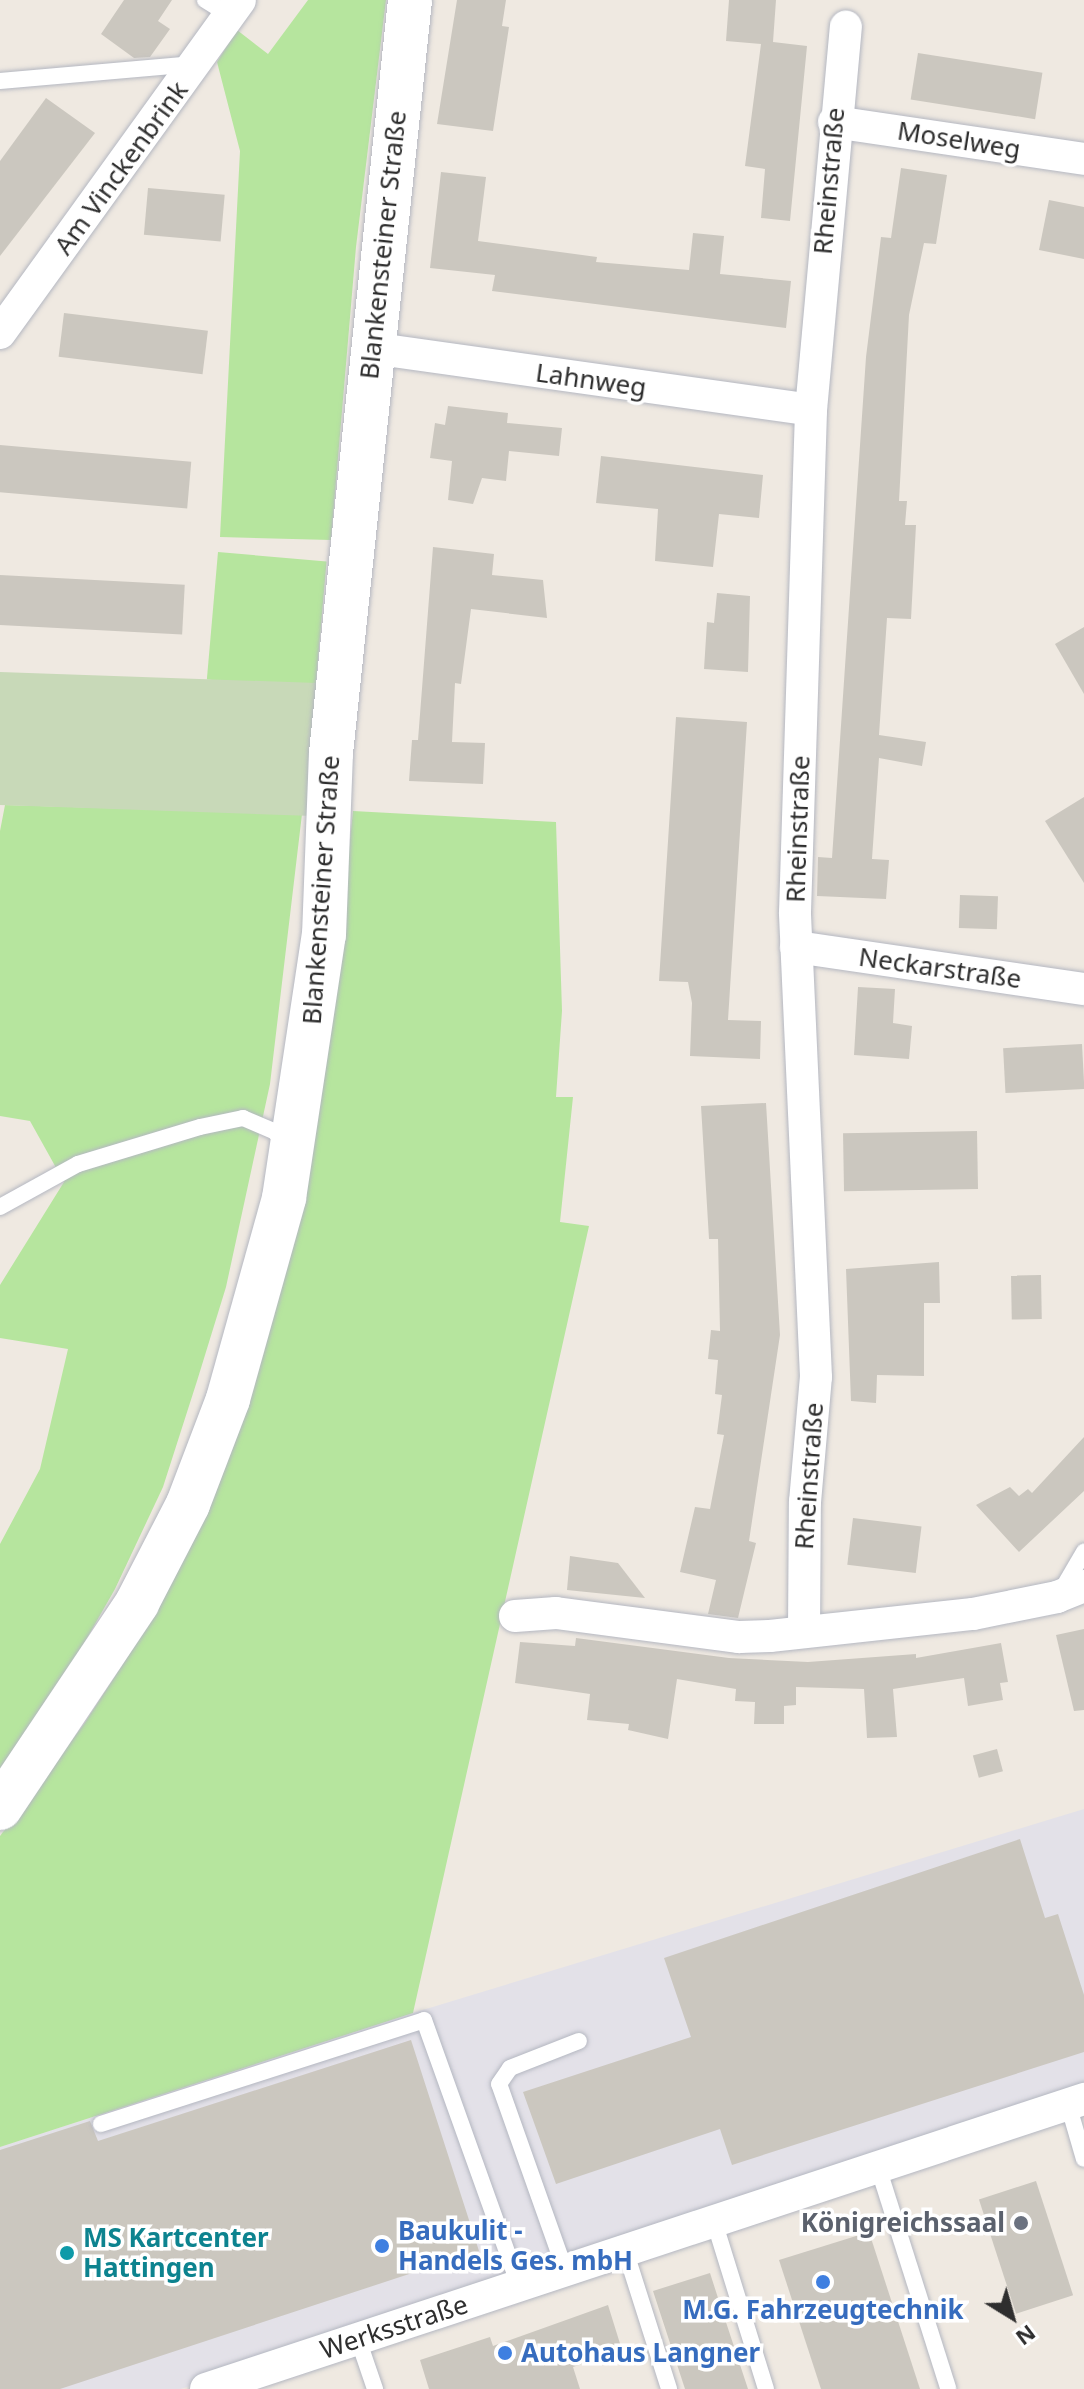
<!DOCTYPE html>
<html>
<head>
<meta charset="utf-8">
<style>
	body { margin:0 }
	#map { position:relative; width:1084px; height:2389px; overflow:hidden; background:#efe9e1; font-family:"Noto Sans",sans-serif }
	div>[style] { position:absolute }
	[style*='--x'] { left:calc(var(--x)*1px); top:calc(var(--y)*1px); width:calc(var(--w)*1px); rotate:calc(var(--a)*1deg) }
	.industrial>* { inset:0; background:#e3e1e8 }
	.green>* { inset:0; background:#b6e59e; transform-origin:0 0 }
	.cemetery>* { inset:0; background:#c8d9b8; transform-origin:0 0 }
	.building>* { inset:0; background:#cbc7bf; transform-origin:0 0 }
	.roads { filter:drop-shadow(0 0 2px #b4b7c1) drop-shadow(0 0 2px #b4b7c1) }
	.lane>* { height:16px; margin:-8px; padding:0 8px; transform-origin:8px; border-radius:8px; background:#fff }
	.street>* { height:32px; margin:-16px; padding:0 16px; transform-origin:16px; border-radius:16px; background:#fff }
	.secondary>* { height:44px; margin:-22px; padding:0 22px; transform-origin:22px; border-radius:22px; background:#fff }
	.dots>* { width:22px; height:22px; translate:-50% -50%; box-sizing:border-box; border:4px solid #fff; border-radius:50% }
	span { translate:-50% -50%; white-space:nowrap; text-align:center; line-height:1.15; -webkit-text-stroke:7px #fff; paint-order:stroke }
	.street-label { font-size:26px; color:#2e2e2e }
	.worship-label { font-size:26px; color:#5b616d; font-weight:700 }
	.right { translate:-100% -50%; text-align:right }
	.shop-label { font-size:26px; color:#366cbe; font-weight:700 }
	.left { translate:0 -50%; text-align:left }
	.culture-label { font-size:26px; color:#0d838f; font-weight:700 }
	.north { position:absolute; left:972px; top:2277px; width:80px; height:80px; -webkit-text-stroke:6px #fff; paint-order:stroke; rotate:143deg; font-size:22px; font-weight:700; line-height:32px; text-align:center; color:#2e2e2e }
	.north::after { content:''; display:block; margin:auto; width:28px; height:36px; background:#2e2e2e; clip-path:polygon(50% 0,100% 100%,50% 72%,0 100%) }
</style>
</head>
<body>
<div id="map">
	<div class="industrial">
		<div style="clip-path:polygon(1084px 1809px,1084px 2088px,181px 2389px,0 2389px,0 2147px,413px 2013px)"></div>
	</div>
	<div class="green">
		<div style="clip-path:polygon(308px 0,386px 0,356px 247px,331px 540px,220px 537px,240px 151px,217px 62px,237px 30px,268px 54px)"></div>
		<div style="left:218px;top:552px;width:109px;height:128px;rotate:5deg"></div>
		<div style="clip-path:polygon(5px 805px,302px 814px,270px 1084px,226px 1287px,197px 1381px,163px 1487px,115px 1589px,50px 1703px,0 1769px,0 1544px,40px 1469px,68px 1349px,0 1338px,0 1285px,64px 1182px,30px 1121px,0 1116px,0 831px)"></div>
		<div style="clip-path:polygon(353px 811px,556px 822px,562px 1011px,556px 1097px,573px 1097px,560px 1222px,589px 1226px,413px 2013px,0 2147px,0 1836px,84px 1724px,158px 1610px,338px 955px)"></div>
	</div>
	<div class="cemetery">
		<div style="left:0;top:672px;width:318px;height:133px;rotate:2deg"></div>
	</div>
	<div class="building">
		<div style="clip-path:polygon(124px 0,172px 0,158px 21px,170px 29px,150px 57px,134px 58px,101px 34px)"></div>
		<div style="clip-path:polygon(457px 0,506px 0,502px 26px,509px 27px,493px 131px,437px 124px)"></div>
		<div style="clip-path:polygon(729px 0,776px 0,773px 42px,807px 46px,790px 221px,761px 218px,765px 169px,745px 166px,761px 44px,726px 41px)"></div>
		<div style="left:918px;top:53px;width:126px;height:47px;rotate:9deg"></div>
		<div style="clip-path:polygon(46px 98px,95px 133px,0 256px,0 161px)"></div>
		<div style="clip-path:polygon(901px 168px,947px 175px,936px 244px,924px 243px,909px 315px,899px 501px,907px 501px,905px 525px,916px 525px,911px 619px,887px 618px,879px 735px,926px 742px,922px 766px,879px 758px,872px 859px,889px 860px,886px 899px,817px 896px,818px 857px,832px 858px,866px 357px,881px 237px,891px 238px)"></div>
		<div style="clip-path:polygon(441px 172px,486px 177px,478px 241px,597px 257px,596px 262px,689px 270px,693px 233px,724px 236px,720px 274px,791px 281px,786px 328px,492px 291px,495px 275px,430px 268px)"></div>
		<div style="left:148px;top:188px;width:77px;height:47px;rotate:5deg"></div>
		<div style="clip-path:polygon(1049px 200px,1084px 207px,1084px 259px,1039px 250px)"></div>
		<div style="left:64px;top:313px;width:145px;height:44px;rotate:7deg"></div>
		<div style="clip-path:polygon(448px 406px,508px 413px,507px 423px,562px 428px,559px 456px,509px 451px,506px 481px,482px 478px,473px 504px,448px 500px,452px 461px,430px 458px,435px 423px,445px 425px)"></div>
		<div style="left:0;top:445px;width:192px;height:47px;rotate:5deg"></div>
		<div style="clip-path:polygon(601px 456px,763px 475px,759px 518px,719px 514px,713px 567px,655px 561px,658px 509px,596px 503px)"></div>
		<div style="clip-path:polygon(433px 547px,494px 554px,492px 575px,543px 580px,547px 618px,471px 609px,461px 684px,455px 683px,452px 742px,485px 743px,483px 784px,409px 781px,412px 740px,418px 740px)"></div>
		<div style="left:0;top:575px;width:185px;height:50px;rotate:3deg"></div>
		<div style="clip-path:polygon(717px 593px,750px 596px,748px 672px,704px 669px,707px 622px,714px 623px)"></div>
		<div style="clip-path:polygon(1084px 627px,1084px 694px,1055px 644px)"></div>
		<div style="clip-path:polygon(676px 717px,747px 722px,728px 1020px,761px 1021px,760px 1059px,690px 1056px,692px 1003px,688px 982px,659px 981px)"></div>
		<div style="clip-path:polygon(1084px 797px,1084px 883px,1045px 821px)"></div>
		<div style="left:960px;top:895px;width:38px;height:33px;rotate:2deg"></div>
		<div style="clip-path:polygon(858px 987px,895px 989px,893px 1023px,912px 1026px,909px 1059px,854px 1055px)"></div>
		<div style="left:1082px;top:1044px;width:45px;height:79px;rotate:87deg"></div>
		<div style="clip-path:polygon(766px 1103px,780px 1335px,749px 1541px,756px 1543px,738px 1618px,708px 1614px,716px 1580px,680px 1572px,695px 1507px,710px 1509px,724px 1435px,717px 1434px,722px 1395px,715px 1394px,718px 1360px,708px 1359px,711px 1330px,720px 1331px,718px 1239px,709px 1239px,701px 1106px)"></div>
		<div style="left:977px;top:1131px;width:58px;height:134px;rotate:89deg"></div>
		<div style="clip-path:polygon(939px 1262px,940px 1303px,924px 1303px,924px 1376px,877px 1375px,876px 1403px,851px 1401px,846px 1269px)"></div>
		<div style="left:1041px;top:1275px;width:44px;height:30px;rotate:89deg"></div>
		<div style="clip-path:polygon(1084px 1437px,1084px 1491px,1019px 1552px,976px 1505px,1010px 1487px,1019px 1496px,1028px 1489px,1032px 1493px)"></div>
		<div style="left:853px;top:1518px;width:69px;height:47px;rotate:7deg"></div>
		<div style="clip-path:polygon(570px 1556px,618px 1563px,645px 1598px,567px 1590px)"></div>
		<div style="clip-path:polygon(1084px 1629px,1084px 1710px,1074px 1711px,1056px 1635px)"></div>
		<div style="clip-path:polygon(576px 1638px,729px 1658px,808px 1662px,916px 1654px,916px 1658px,1001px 1643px,1008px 1682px,1000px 1683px,1003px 1700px,968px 1706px,964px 1678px,893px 1689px,897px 1737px,867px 1738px,864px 1689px,796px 1687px,796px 1705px,784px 1706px,784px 1724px,754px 1724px,755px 1702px,735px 1701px,736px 1689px,677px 1679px,668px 1739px,628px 1730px,629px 1724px,587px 1720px,590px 1694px,515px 1683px,520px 1642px,575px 1646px)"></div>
		<div style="left:997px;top:1749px;width:23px;height:25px;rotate:75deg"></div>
		<div style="clip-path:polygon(1020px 1839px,1045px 1918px,1058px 1914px,1084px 1995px,1084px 2052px,732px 2165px,720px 2129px,556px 2184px,523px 2092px,691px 2037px,664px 1958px)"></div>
		<div style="clip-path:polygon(411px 2040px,479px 2251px,60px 2389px,0 2389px,0 2150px,90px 2121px,98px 2141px)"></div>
		<div style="left:1036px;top:2181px;width:120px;height:60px;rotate:72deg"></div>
		<div style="clip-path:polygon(869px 2232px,920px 2389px,821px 2389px,779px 2260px)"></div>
		<div style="clip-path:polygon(710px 2273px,719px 2301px,748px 2389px,685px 2389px,653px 2291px)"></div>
		<div style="clip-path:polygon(608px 2305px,622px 2350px,573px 2367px,580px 2389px,429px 2389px,420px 2360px,490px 2337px,493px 2346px)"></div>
	</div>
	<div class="roads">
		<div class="lane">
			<div style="--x:205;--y:0;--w:28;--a:32"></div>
			<div style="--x:0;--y:81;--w:195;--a:-5"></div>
			<div style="--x:0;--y:1207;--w:89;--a:-28.9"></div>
			<div style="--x:78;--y:1164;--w:127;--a:-16.9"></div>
			<div style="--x:200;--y:1127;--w:44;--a:-11.8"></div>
			<div style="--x:243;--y:1118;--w:34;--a:23"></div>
			<div style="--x:274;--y:1131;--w:20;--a:45"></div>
			<div style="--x:1060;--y:1593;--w:48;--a:-59.7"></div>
			<div style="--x:1068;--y:2104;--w:57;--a:73.8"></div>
			<div style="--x:101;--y:2124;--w:339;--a:-17.8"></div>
			<div style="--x:424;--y:2020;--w:282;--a:70.3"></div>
			<div style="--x:878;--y:2167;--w:232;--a:72.4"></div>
			<div style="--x:714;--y:2221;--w:176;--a:72.8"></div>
			<div style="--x:625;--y:2250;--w:146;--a:72.4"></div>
			<div style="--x:565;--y:2270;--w:197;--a:-109.5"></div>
			<div style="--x:499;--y:2084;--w:19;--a:-55"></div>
			<div style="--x:510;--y:2068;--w:74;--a:-21.4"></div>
			<div style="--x:358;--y:2339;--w:53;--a:71.2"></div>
		</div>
		<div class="street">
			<div style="--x:834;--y:122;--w:253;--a:8.4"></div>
			<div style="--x:0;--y:333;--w:410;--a:-54.2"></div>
			<div style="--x:371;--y:348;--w:444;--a:8"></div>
			<div style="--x:796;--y:947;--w:291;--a:8.3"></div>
			<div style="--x:515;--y:1616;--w:41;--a:-4.2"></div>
			<div style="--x:556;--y:1613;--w:185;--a:7.5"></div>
			<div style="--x:739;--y:1637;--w:31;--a:-2"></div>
			<div style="--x:770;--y:1636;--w:204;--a:-6.2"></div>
			<div style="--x:973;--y:1614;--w:86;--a:-11.4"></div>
			<div style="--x:1057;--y:1597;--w:29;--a:-22"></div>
			<div style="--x:804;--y:1631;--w:129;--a:-89.6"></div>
			<div style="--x:805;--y:1502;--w:125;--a:-85"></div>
			<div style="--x:816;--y:1377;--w:465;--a:-92.6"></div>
			<div style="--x:795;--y:912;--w:502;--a:-88.17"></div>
			<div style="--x:811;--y:410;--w:385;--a:-84.8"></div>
			<div style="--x:206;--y:2389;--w:925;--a:-18.28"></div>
		</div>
		<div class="secondary">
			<div style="--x:0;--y:1808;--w:247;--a:-56.2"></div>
			<div style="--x:137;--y:1603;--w:111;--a:-62.7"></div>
			<div style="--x:188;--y:1504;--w:112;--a:-69.1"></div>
			<div style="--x:228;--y:1399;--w:209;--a:-74.4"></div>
			<div style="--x:284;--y:1198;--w:266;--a:-81.4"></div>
			<div style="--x:324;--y:935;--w:182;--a:-87.8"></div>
			<div style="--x:331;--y:753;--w:757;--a:-84.01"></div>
		</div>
	</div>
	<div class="dots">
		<div style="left:1021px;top:2223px;background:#6b7280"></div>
		<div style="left:382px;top:2246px;background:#3f7fe0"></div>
		<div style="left:67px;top:2253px;background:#0f9aa8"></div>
		<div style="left:823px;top:2282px;background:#3f7fe0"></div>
		<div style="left:505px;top:2353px;background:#3f7fe0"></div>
	</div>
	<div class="street-label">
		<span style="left:959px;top:140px;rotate:9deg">Moselweg</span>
		<span style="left:121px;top:168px;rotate:-54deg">Am Vinckenbrink</span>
		<span style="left:829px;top:181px;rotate:-85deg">Rheinstraße</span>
		<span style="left:383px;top:245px;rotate:-84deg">Blankensteiner Straße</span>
		<span style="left:591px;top:380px;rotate:8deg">Lahnweg</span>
		<span style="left:798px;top:829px;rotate:-88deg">Rheinstraße</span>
		<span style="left:321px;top:890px;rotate:-86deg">Blankensteiner Straße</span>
		<span style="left:940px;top:968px;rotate:8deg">Neckarstraße</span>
		<span style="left:809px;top:1476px;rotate:-86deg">Rheinstraße</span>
		<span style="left:394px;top:2327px;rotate:-18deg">Werksstraße</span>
	</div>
	<div class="worship-label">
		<span class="right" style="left:1005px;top:2223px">Königreichssaal</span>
	</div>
	<div class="shop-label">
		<span class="left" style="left:398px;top:2246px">Baukulit -<br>Handels Ges. mbH</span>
		<span style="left:823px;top:2310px">M.G. Fahrzeugtechnik</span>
		<span class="left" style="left:521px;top:2353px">Autohaus Langner</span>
	</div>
	<div class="culture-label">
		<span class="left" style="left:83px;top:2253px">MS Kartcenter<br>Hattingen</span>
	</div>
	<div class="north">N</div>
</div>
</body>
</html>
